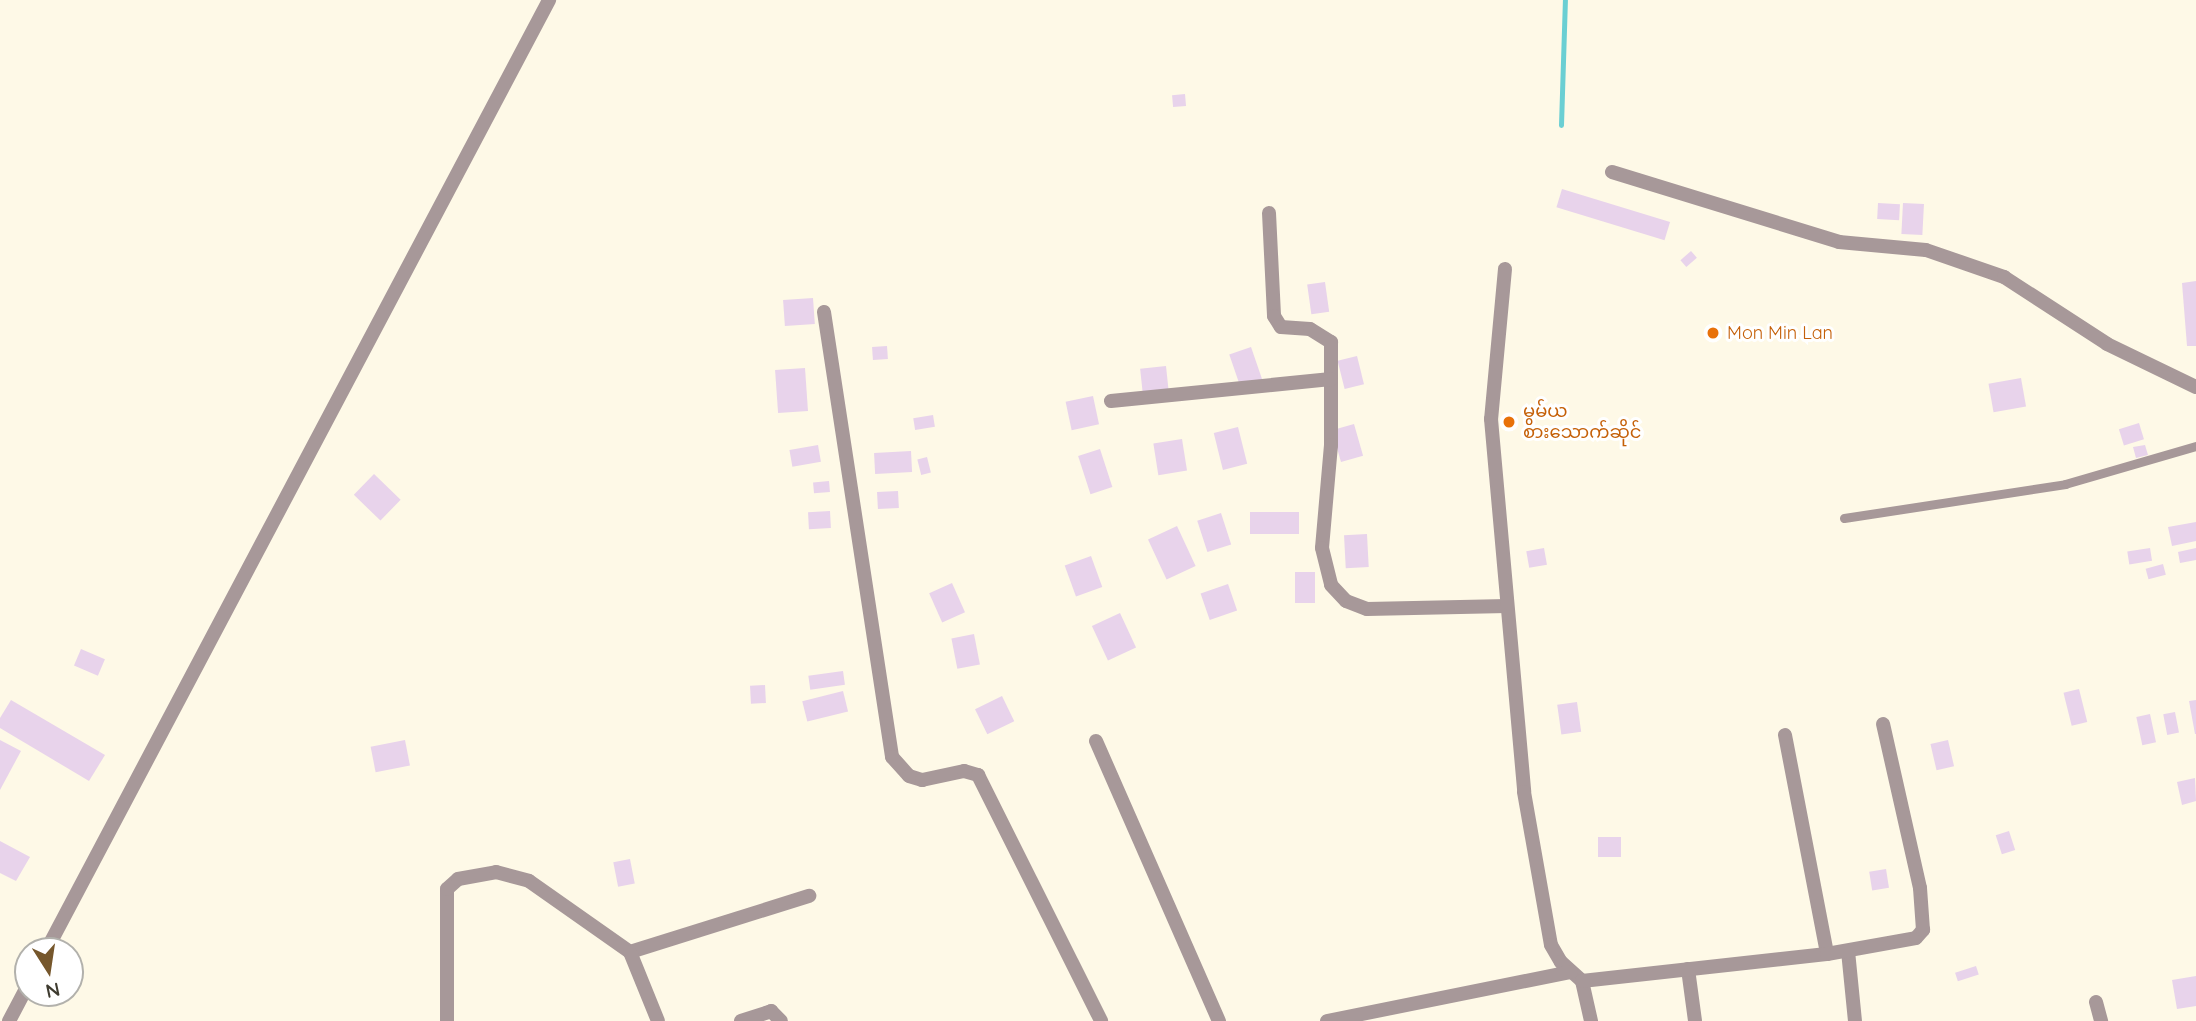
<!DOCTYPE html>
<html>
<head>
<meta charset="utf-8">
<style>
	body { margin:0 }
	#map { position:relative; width:2196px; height:1021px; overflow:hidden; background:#fef9e7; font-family:Quicksand,"Noto Sans Myanmar",sans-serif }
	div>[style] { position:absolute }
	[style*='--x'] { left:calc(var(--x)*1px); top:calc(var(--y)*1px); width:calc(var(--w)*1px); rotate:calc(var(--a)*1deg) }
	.stream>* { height:5px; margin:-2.5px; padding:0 2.5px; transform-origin:2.5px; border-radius:2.5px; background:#6bcfd3 }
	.building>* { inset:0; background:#e8d3eb; transform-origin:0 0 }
	.lane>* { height:9px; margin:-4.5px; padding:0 4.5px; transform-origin:4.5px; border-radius:4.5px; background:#a79899 }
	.street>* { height:14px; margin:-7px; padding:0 7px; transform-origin:7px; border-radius:7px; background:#a79899 }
	.dots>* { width:19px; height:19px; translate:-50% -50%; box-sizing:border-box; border:4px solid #fff; border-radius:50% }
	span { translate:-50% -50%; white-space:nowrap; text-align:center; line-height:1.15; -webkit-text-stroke:6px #fff; paint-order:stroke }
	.food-label { font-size:18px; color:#c56008 }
	.left { translate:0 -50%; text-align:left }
	.north { position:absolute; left:14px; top:937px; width:70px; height:70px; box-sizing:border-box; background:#fff; border:2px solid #b2b1ac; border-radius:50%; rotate:168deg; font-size:19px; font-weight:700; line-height:28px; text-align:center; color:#3e3b2f }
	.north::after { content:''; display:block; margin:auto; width:24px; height:32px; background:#76572c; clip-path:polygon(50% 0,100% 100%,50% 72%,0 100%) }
</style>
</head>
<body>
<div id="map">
	<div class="stream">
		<div style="--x:1561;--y:125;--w:125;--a:-88.2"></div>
	</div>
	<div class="building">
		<div style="left:1185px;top:94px;width:12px;height:13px;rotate:85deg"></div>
		<div style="left:1562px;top:189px;width:113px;height:19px;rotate:17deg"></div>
		<div style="left:1878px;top:203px;width:22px;height:16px;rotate:3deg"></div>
		<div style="left:1903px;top:203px;width:21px;height:31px;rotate:3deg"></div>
		<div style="left:1691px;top:251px;width:9px;height:14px;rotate:49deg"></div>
		<div style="clip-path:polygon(2196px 281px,2196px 346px,2187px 346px,2182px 283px)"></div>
		<div style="left:1325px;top:282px;width:30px;height:18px;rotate:82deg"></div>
		<div style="left:813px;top:298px;width:26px;height:30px;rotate:86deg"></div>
		<div style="left:887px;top:346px;width:13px;height:15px;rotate:86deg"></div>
		<div style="left:1251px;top:347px;width:37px;height:23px;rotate:71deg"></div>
		<div style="left:1357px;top:356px;width:29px;height:20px;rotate:76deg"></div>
		<div style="left:1166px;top:366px;width:27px;height:26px;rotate:84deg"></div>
		<div style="left:805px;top:368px;width:43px;height:30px;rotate:86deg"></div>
		<div style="left:2021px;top:378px;width:29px;height:33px;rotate:80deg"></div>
		<div style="left:1093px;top:396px;width:29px;height:28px;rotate:78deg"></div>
		<div style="left:933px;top:415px;width:12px;height:20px;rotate:81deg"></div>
		<div style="left:2139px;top:423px;width:17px;height:21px;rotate:73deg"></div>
		<div style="left:1354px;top:424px;width:33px;height:23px;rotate:74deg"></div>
		<div style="left:1238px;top:427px;width:38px;height:25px;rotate:76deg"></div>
		<div style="left:1182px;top:439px;width:32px;height:29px;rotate:81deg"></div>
		<div style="left:818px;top:445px;width:17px;height:29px;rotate:80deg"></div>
		<div style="clip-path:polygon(2145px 445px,2148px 455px,2136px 458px,2133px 447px)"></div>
		<div style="left:1100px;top:449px;width:40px;height:23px;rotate:72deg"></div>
		<div style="left:911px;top:451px;width:21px;height:37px;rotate:87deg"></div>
		<div style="left:927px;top:457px;width:16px;height:10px;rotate:76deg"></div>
		<div style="left:374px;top:474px;width:37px;height:29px;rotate:44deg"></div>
		<div style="left:829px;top:481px;width:11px;height:16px;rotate:85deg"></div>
		<div style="left:898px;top:491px;width:17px;height:21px;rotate:87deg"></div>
		<div style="left:830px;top:511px;width:17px;height:22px;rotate:87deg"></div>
		<div style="left:1250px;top:512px;width:49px;height:22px"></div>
		<div style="left:1221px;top:513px;width:33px;height:25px;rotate:72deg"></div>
		<div style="clip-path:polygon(2196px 522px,2196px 541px,2172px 546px,2168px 527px)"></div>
		<div style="left:1177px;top:526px;width:44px;height:32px;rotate:65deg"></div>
		<div style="left:1367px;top:534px;width:33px;height:23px;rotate:87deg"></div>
		<div style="left:1544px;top:548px;width:17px;height:18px;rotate:80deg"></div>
		<div style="left:2150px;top:548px;width:13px;height:23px;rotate:81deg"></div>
		<div style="clip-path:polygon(2196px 548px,2196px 560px,2180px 563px,2178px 552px)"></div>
		<div style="left:1091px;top:556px;width:33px;height:28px;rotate:70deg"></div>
		<div style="left:2163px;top:564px;width:11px;height:18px;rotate:75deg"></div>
		<div style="left:1295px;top:572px;width:20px;height:31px"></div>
		<div style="left:952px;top:583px;width:32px;height:25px;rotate:66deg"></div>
		<div style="left:1228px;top:584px;width:28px;height:29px;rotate:71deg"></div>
		<div style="left:1120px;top:613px;width:38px;height:31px;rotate:65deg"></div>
		<div style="left:974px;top:634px;width:31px;height:23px;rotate:79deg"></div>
		<div style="left:81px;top:649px;width:26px;height:18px;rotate:23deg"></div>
		<div style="left:843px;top:671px;width:14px;height:35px;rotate:82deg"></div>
		<div style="left:765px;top:685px;width:18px;height:15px;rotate:87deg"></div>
		<div style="left:2079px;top:689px;width:34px;height:16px;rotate:76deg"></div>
		<div style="left:843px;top:691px;width:21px;height:42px;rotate:76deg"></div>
		<div style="left:1002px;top:696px;width:28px;height:30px;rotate:64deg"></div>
		<div style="clip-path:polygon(11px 700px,105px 755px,89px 781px,0 728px,0 718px)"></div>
		<div style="clip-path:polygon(2196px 700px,2196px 734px,2195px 734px,2189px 701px)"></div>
		<div style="left:1577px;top:702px;width:30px;height:20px;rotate:82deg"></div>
		<div style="left:2175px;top:712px;width:21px;height:12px;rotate:79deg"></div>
		<div style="left:2150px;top:714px;width:29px;height:14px;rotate:78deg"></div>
		<div style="clip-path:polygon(0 740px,21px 751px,0 790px)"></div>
		<div style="left:405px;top:740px;width:26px;height:35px;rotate:79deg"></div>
		<div style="left:1948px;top:740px;width:27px;height:18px;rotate:77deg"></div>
		<div style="clip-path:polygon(2195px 778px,2196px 801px,2182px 805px,2177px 782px)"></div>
		<div style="left:2009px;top:831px;width:20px;height:14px;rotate:72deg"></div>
		<div style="left:1598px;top:837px;width:23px;height:20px"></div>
		<div style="clip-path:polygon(0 841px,30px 857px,16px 881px,0 873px)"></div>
		<div style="left:630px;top:859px;width:25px;height:17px;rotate:79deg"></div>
		<div style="left:1886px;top:869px;width:19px;height:17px;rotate:81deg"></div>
		<div style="left:1976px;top:966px;width:9px;height:22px;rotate:72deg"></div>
		<div style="clip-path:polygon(2196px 976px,2196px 1006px,2177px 1009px,2172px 980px)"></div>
	</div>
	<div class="lane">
		<div style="--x:1844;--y:518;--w:224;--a:-8.7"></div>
		<div style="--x:2065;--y:484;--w:136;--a:-16.2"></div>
	</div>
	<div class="street">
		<div style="--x:1612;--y:172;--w:238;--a:17.1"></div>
		<div style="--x:1839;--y:242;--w:87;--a:5.3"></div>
		<div style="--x:1926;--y:250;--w:83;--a:19.1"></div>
		<div style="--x:2004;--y:277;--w:123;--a:33"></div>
		<div style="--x:2107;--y:344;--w:99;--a:25.8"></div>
		<div style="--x:1269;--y:213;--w:103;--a:87.2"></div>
		<div style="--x:1274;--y:316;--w:13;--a:58"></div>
		<div style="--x:1281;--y:327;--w:29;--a:4"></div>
		<div style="--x:1310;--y:329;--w:25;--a:32"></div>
		<div style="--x:1331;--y:342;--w:103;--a:90"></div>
		<div style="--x:1331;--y:445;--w:103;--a:95"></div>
		<div style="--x:1322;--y:548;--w:38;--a:76"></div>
		<div style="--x:1331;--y:585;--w:22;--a:47"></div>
		<div style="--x:1346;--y:601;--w:22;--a:21"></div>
		<div style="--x:1367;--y:609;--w:140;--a:-1.2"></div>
		<div style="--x:1505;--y:269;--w:151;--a:95.3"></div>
		<div style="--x:1491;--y:419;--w:374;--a:84.9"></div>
		<div style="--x:1524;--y:792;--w:155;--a:80"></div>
		<div style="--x:1551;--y:945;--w:20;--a:60"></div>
		<div style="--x:1561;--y:962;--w:28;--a:42"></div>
		<div style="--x:1582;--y:981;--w:41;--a:77.3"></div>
		<div style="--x:824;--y:312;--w:450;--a:81.3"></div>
		<div style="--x:892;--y:757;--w:25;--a:48"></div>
		<div style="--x:909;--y:776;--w:14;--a:17"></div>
		<div style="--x:922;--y:780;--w:43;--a:-12.1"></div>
		<div style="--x:964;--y:771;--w:15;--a:16"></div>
		<div style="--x:978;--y:775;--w:275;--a:63.4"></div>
		<div style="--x:1111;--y:401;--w:221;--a:-5.7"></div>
		<div style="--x:1785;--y:735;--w:223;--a:79.1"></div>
		<div style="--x:1096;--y:741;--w:306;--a:66.3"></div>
		<div style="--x:46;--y:951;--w:1076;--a:-62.12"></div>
		<div style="--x:1848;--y:951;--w:70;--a:84.3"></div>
		<div style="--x:630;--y:952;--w:188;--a:-17.4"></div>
		<div style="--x:1688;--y:969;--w:52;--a:82.3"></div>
		<div style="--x:1582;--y:981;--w:246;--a:-6.3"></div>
		<div style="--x:1827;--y:954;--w:90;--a:-10.2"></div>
		<div style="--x:1916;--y:938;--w:11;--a:-49"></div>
		<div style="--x:1923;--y:930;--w:42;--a:-94.1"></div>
		<div style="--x:1920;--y:888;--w:168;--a:-102.7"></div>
		<div style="--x:2096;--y:1002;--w:20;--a:75"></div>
		<div style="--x:9;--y:1021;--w:41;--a:-62.2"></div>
		<div style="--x:447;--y:1021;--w:132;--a:-90"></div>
		<div style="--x:447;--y:889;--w:15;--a:-42"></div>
		<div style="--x:458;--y:879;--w:39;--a:-10"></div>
		<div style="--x:496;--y:872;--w:34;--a:15"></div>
		<div style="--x:529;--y:881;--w:123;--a:35.1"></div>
		<div style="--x:630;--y:952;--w:74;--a:67.9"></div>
		<div style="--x:741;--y:1021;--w:32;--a:-18"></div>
		<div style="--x:771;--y:1011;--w:14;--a:45"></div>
		<div style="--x:1327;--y:1021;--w:249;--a:-11.4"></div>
	</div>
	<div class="dots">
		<div style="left:1713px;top:333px;background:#e8710a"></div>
		<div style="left:1509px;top:422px;background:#e8710a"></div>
	</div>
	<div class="food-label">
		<span class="left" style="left:1727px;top:333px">Mon Min Lan</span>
		<span class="left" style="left:1523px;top:422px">မွမ်ယ<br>စားသောက်ဆိုင်</span>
	</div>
	<div class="north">N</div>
</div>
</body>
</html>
